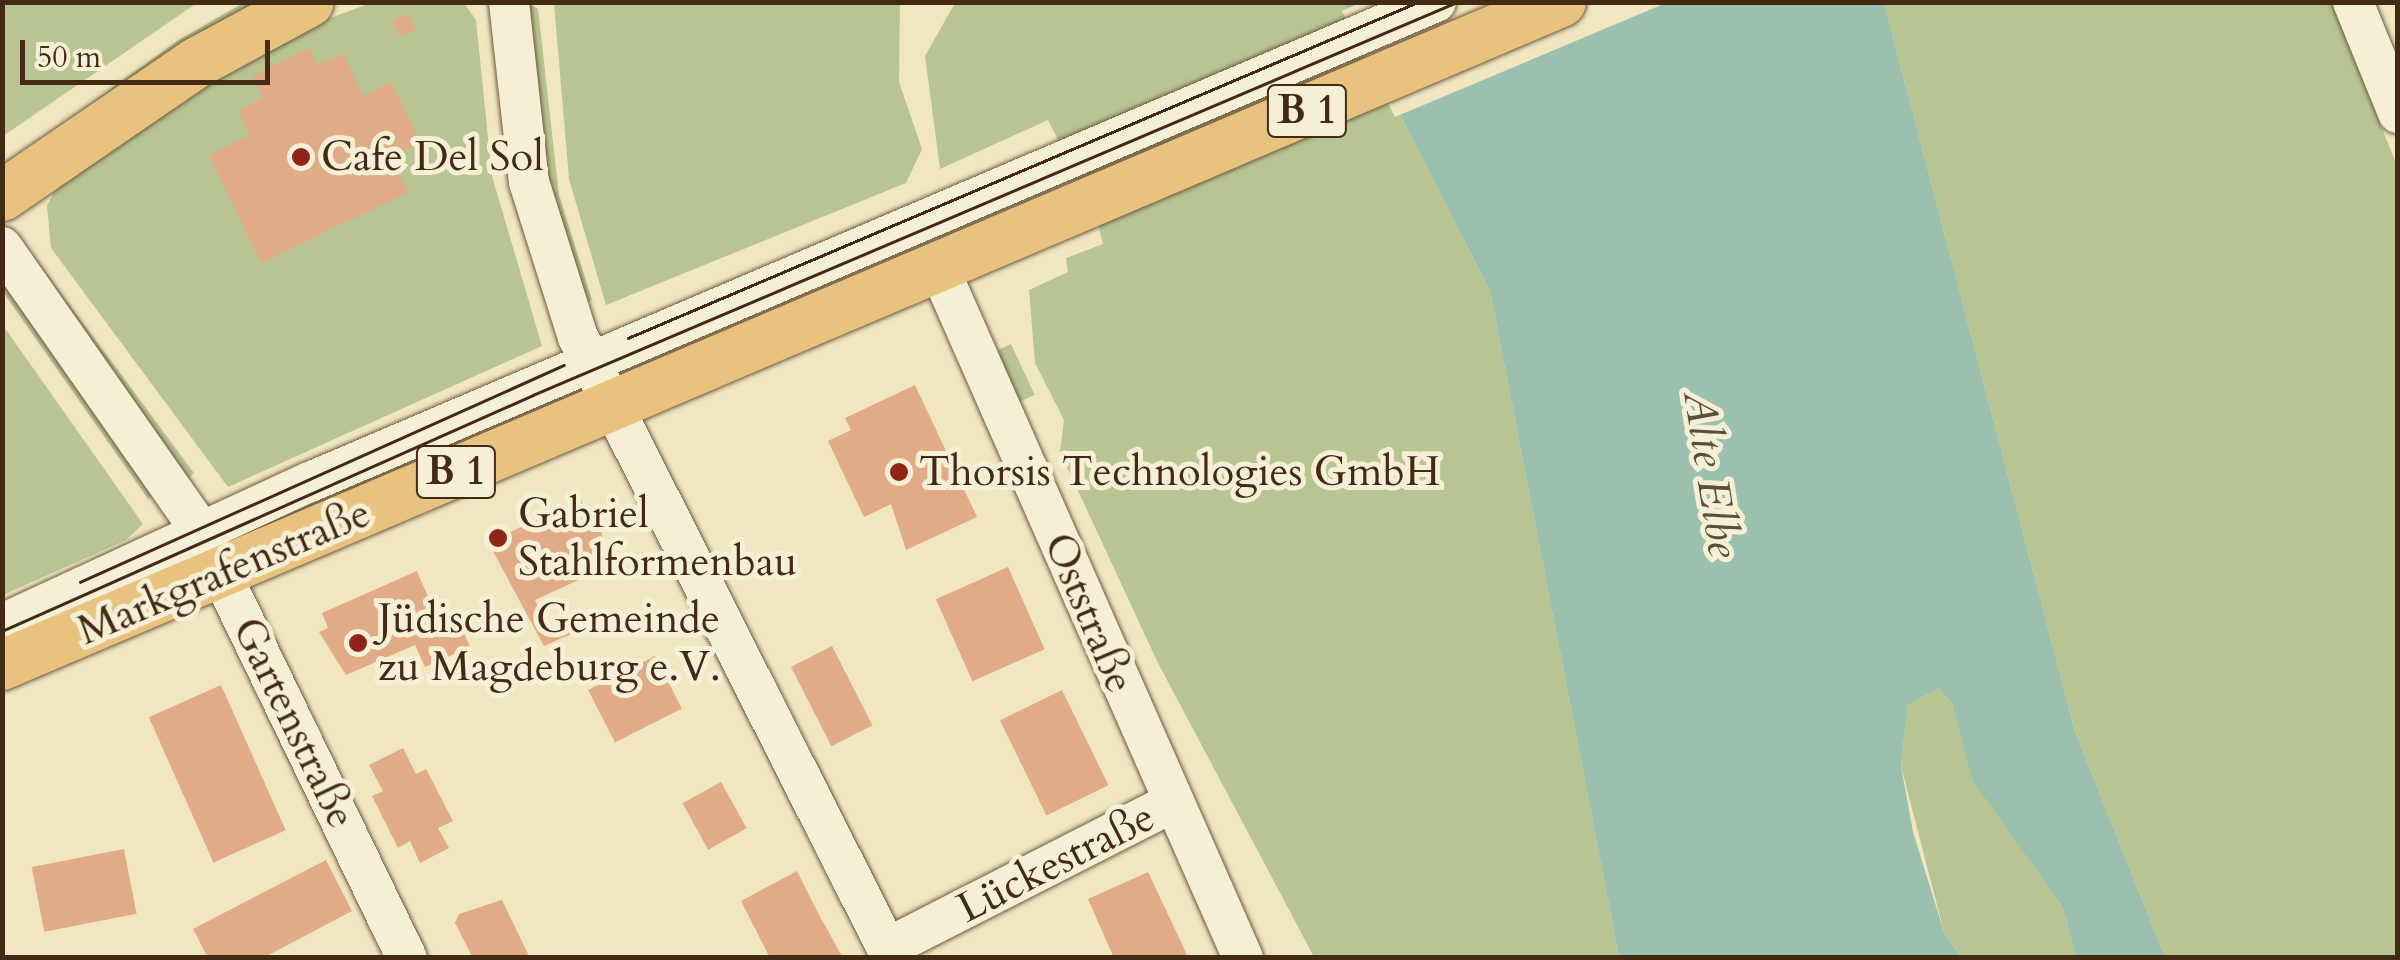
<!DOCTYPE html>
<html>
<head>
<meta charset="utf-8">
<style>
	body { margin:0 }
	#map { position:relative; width:2400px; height:960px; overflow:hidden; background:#f0e6c0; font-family:Cardo,serif }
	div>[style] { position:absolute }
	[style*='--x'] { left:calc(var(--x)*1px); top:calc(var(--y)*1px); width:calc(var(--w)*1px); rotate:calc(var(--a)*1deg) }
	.green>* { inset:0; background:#b8c593; transform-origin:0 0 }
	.water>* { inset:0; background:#9bc0ae }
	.pier>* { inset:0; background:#f0e6c0 }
	.building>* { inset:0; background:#e0ab86; transform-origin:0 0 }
	.roads { filter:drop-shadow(0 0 2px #6e593f) drop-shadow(0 0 2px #6e593f) }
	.minor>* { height:40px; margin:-20px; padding:0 20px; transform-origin:20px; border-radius:20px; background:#f5efd6 }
	.major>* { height:50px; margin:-25px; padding:0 25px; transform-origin:25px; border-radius:25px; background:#e8c380 }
	.tram>* { height:2.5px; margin:-1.25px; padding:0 1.25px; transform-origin:1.25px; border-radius:1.25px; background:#422a14 }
	.dots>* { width:28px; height:28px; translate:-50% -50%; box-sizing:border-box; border:5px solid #f5efd6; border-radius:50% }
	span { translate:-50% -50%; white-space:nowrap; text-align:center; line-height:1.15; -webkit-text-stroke:10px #f5efd6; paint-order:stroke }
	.shield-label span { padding:2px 8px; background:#f5efd6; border:2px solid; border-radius:8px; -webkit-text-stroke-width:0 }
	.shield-label { font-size:40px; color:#422a14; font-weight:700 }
	.poi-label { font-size:42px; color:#422a14 }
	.left { translate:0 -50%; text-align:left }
	.street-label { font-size:42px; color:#422a14 }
	.water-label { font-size:45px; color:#58503a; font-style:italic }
	.frame { position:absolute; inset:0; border:5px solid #422a14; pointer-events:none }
	.scale { position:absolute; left:20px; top:40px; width:250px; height:45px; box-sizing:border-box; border:5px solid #422a14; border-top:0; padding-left:12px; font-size:30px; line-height:35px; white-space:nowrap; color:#422a14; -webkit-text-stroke:8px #f5efd6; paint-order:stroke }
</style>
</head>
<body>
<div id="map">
	<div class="green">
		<div style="clip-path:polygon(3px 2px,197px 2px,197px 3px,3px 136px)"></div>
		<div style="clip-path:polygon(243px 3px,266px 3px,22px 154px,177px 41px)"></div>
		<div style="clip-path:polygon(371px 3px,464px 3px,476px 20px,492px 176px,542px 346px,228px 487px,51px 248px,47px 206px,55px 190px,225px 71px,300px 29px)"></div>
		<div style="clip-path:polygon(528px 3px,538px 9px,559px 195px,592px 300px,583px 304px,550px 202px)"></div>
		<div style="clip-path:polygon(900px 3px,899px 82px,922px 149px,906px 183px,606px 305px,569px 179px,554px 3px)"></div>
		<div style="clip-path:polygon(955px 3px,1343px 3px,1490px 291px,1619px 957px,1314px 957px,1158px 663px,1060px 452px,1064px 420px,1035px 363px,1029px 290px,1068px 272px,1066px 258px,1103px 244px,1096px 216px,1048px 120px,940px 169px,925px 56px)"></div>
		<div style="clip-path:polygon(1884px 3px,2332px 3px,2397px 166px,2397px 957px,2165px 957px,2075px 731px)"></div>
		<div style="clip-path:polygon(20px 238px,194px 473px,188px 479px)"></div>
		<div style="clip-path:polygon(2px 278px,156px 494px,148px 499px,3px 292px)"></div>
		<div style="clip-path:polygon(2px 324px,143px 524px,126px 540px,3px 595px)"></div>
		<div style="left:1011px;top:344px;width:56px;height:20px;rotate:65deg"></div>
		<div style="clip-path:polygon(1939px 688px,1952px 704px,1974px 781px,2062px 906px,2076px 957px,1961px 957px,1944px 932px,1901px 766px,1908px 705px)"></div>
	</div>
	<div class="water">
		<div style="clip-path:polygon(1343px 3px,1884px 3px,2075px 731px,2165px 957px,2076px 957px,2062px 906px,1973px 781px,1952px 704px,1939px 688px,1908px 705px,1901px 766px,1913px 832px,1944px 932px,1961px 957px,1619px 957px,1490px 291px)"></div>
	</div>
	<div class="pier">
		<div style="clip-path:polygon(1362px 2px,1666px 3px,1395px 117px,1342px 11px)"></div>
	</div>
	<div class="building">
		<div style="left:408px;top:13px;width:18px;height:18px;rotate:63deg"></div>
		<div style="clip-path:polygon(310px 48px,318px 65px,343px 54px,363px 96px,391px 82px,421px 143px,390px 158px,408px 192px,261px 263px,209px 155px,250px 135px,238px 110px,263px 98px,253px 76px)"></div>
		<div style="clip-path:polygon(915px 385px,977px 517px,906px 550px,891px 504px,864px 517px,828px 441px,851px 430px,845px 418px)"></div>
		<div style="clip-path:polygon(581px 500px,591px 520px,597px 517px,611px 565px,535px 600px,549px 630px,575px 618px,580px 630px,544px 646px,488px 542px)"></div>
		<div style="left:1008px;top:567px;width:90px;height:79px;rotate:66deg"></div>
		<div style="clip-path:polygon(417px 571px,439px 623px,456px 615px,470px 647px,425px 667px,415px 645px,346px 675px,319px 632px,328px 628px,322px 613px)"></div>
		<div style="left:832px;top:646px;width:89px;height:46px;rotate:63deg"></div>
		<div style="left:655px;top:656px;width:59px;height:75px;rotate:63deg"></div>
		<div style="left:221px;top:685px;width:159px;height:79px;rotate:66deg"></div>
		<div style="left:1062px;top:690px;width:106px;height:69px;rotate:64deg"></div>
		<div style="clip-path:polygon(403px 748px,416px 774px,426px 769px,453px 821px,438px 828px,449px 848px,420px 863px,410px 841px,398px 848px,372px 796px,383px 791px,369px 765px)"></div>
		<div style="left:721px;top:782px;width:53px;height:44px;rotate:61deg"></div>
		<div style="left:124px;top:849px;width:66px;height:94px;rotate:79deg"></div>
		<div style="clip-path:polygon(326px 860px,352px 911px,263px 958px,208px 958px,193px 929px)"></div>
		<div style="clip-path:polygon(797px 871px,817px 911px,843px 958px,770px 958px,741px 901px)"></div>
		<div style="clip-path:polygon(1148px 872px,1182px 944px,1188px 958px,1114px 958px,1088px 899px)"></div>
		<div style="clip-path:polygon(502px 900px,530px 958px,473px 958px,455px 923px,459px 914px)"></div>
	</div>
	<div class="roads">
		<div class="minor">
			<div style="--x:509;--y:2;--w:181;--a:83.7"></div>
			<div style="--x:529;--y:182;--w:163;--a:72.5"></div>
			<div style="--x:578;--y:337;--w:696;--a:63.18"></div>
			<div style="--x:2353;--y:2;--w:120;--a:67.9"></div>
			<div style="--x:2;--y:247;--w:343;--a:55"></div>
			<div style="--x:199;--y:528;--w:478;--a:64.2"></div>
			<div style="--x:938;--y:266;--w:756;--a:66.21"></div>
			<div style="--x:2;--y:624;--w:339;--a:-24.8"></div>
			<div style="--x:310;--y:482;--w:1224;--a:-23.09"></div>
			<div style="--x:887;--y:948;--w:318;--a:-27"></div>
		</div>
		<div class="major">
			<div style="--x:2;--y:196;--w:235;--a:-34.4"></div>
			<div style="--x:196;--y:63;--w:128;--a:-28.4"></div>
			<div style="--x:2;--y:665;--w:1694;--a:-23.04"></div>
		</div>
	</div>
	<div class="tram">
		<div style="--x:628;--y:338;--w:858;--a:-23.04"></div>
		<div style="--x:80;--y:582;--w:530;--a:-24.15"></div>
		<div style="--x:2;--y:631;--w:581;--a:-23.96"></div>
		<div style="--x:533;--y:395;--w:1004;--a:-23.04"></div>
	</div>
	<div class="dots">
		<div style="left:301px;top:157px;background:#8f2418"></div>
		<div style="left:899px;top:472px;background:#8f2418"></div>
		<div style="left:498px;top:538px;background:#8f2418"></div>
		<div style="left:358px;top:643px;background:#8f2418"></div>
	</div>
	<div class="shield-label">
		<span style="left:1307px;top:111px">B 1</span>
		<span style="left:456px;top:472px">B 1</span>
	</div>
	<div class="poi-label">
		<span class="left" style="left:321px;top:157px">Cafe Del Sol</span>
		<span class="left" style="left:919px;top:472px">Thorsis Technologies GmbH</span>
		<span class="left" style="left:518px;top:538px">Gabriel<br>Stahlformenbau</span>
		<span class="left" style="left:378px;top:643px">Jüdische Gemeinde<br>zu Magdeburg e.V.</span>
	</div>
	<div class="street-label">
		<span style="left:224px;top:572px;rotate:-23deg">Markgrafenstraße</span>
		<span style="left:1089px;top:613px;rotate:67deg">Oststraße</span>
		<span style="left:294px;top:723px;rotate:64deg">Gartenstraße</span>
		<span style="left:1056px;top:863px;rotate:-27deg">Lückestraße</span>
	</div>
	<div class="water-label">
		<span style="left:1711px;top:474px;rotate:81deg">Alte Elbe</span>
	</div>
	<div class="frame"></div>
	<div class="scale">50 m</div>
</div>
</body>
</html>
